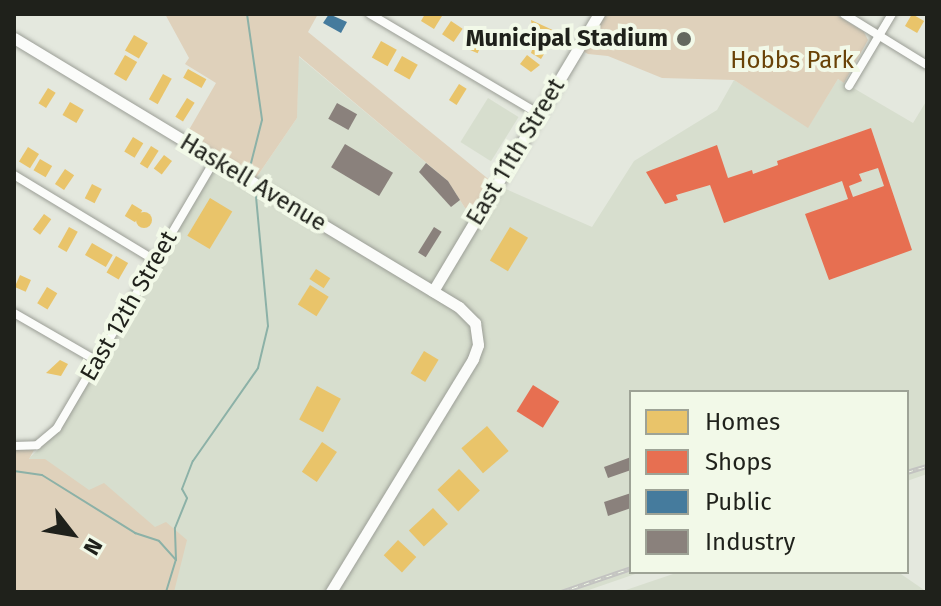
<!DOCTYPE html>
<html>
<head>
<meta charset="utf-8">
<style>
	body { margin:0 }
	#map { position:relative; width:941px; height:606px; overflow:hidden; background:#e4e8de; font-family:"Fira Sans",sans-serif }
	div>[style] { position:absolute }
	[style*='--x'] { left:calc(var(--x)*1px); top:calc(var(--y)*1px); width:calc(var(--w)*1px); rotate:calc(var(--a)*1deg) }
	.built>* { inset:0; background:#d7dece; transform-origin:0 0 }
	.green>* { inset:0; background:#dfd1bb }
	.homes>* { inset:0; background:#e9c46a; transform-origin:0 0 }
	.round { border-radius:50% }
	.shops>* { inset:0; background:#e76f51; transform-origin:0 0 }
	.public>* { inset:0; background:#457b9d }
	.industry>* { inset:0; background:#8a817c; transform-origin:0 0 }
	.stream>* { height:2px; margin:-1px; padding:0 1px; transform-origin:1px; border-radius:1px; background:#8cb1a7 }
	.roads { filter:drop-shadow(0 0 2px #9b9e96) drop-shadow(0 0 2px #9b9e96) }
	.street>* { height:8px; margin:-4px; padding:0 4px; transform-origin:4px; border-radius:4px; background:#fbfcfa }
	.secondary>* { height:11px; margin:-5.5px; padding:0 5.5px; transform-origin:5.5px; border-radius:5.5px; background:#fbfcfa }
	.rail>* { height:5px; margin-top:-2.5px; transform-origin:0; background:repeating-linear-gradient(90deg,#f2f9e8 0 6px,#c3c3c1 0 12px); box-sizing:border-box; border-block:2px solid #c3c3c1 }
	.dots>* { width:22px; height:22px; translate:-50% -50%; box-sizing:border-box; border:4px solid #f2f9e8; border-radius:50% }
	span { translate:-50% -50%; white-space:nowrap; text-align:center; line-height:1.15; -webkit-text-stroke:8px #f2f9e8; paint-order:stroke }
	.poi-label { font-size:24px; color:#1f211b; font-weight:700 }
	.right { translate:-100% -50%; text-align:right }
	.park-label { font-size:24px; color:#694207 }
	.street-label { font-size:24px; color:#1f211b }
	.frame { position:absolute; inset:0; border:16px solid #1f211b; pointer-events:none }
	.legend { position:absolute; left:629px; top:390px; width:280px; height:184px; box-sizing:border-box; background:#f2f9e8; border:2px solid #9ea396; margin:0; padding:10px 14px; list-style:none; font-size:24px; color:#1f211b }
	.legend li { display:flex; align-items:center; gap:16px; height:40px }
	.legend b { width:40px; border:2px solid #9ea396 }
	.north { position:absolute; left:32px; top:494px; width:80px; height:80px; -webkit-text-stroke:6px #f2f9e8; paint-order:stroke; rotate:121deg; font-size:22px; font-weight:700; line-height:32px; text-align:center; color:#1f211b }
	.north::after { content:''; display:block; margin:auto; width:28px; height:36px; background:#1f211b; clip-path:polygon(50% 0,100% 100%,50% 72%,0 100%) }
</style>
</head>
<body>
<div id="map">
	<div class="built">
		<div style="clip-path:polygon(298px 56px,448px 181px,465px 208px,482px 219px,506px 189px,592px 227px,634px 161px,717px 110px,734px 80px,808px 127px,838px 79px,913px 123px,927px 100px,927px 474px,907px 481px,907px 392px,631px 392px,631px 572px,641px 572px,583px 592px,154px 592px,29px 458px,59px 431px,222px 157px,256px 178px,297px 118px)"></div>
		<div style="left:488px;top:98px;width:36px;height:52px;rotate:32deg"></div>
		<div style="clip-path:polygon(679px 572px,898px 572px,927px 592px,620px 592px)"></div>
	</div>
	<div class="green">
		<div style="clip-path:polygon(165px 14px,318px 14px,308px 32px,492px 182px,473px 213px,465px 208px,448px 181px,299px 56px,297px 118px,256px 178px,186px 135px,216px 83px,185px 64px,189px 58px)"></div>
		<div style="clip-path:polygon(605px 14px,835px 14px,864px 32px,868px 40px,844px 83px,838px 79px,808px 128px,734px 80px,662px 78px,608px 56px,588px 54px,583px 51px)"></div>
		<div style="clip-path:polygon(14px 449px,34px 450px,29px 459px,45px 459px,89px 490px,104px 483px,155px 527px,166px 522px,187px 540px,174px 592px,14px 592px)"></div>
	</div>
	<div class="homes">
		<div style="clip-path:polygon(425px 14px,442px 16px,434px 29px,421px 21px)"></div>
		<div style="left:912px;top:14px;width:14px;height:14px;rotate:30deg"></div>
		<div style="clip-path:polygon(531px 20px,557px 32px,550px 43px,533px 33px)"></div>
		<div style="left:451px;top:21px;width:14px;height:16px;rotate:34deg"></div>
		<div style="left:474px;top:32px;width:12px;height:18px;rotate:24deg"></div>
		<div style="left:134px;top:35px;width:16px;height:18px;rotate:30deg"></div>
		<div style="clip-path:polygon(536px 38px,549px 46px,541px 59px,531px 53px)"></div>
		<div style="left:381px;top:41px;width:18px;height:19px;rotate:29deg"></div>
		<div style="left:125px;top:55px;width:14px;height:22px;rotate:30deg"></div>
		<div style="clip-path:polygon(527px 55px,540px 65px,531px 72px,520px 64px)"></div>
		<div style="left:402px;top:56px;width:18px;height:17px;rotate:29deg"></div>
		<div style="left:188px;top:69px;width:21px;height:10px;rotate:29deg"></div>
		<div style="left:163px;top:74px;width:10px;height:29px;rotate:29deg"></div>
		<div style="left:459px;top:84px;width:9px;height:19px;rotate:32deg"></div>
		<div style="left:48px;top:88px;width:9px;height:18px;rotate:32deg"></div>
		<div style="left:187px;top:98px;width:9px;height:22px;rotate:32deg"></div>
		<div style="left:70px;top:102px;width:16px;height:15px;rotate:30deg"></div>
		<div style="left:133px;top:137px;width:12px;height:17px;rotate:31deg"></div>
		<div style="left:151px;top:146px;width:9px;height:21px;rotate:32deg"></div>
		<div style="left:28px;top:147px;width:13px;height:17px;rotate:32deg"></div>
		<div style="left:164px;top:155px;width:10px;height:17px;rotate:37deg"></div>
		<div style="left:40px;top:159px;width:14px;height:13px;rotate:30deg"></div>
		<div style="left:65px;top:169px;width:11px;height:18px;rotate:34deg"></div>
		<div style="left:92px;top:184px;width:11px;height:16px;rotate:27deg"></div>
		<div style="left:210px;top:198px;width:26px;height:44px;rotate:31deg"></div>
		<div style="left:132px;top:204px;width:12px;height:14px;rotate:31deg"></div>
		<div class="round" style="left:136px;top:212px;width:16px;height:16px"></div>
		<div style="left:44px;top:214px;width:9px;height:19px;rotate:36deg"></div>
		<div style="left:69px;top:227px;width:10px;height:23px;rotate:29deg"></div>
		<div style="left:510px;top:227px;width:21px;height:39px;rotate:31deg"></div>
		<div style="left:92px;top:243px;width:24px;height:14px;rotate:30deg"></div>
		<div style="left:116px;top:256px;width:14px;height:19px;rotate:30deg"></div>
		<div style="left:316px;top:269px;width:17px;height:12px;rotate:33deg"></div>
		<div style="left:20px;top:275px;width:12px;height:13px;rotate:24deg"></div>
		<div style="left:310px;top:285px;width:22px;height:23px;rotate:32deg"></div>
		<div style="left:47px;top:287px;width:12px;height:19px;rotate:31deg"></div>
		<div style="left:424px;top:351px;width:17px;height:26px;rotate:31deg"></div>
		<div style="clip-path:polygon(60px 360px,68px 364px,61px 376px,46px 373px)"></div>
		<div style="left:317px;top:386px;width:27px;height:38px;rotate:28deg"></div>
		<div style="left:487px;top:426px;width:33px;height:34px;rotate:49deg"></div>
		<div style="left:322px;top:442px;width:18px;height:36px;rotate:34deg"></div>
		<div style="left:459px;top:469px;width:30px;height:30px;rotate:46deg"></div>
		<div style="left:433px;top:508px;width:22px;height:33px;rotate:47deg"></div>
		<div style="left:398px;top:540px;width:25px;height:21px;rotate:43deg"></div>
	</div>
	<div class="shops">
		<div style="clip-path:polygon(evenodd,871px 128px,912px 250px,829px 280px,805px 214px,848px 199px,842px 181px,724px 223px,710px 185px,676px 195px,678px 200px,665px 204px,646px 172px,717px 145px,728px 178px,752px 170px,753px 174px,778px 165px,777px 161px,871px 128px,878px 168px,884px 186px,853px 197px,849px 186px,862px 181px,859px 174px,878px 168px)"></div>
		<div style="left:533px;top:385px;width:31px;height:31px;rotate:32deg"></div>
	</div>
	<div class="public">
		<div style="clip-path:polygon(329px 14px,347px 22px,341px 33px,323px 23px)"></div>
	</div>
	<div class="industry">
		<div style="left:337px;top:103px;width:23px;height:18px;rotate:29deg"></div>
		<div style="left:345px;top:144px;width:56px;height:27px;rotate:31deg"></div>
		<div style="clip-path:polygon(426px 163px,448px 181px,460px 200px,451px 207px,419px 172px)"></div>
		<div style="left:434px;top:227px;width:9px;height:30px;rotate:32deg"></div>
		<div style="clip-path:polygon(631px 457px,631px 470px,608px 478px,604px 467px)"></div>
		<div style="clip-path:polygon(631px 493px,631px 508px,608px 516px,604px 502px)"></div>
	</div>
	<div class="stream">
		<div style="--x:247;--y:14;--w:107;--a:81.9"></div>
		<div style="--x:262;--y:120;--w:49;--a:104.3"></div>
		<div style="--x:14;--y:471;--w:28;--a:8"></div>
		<div style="--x:42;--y:475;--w:110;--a:31.9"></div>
		<div style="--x:135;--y:533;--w:25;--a:18"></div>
		<div style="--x:159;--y:541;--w:25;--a:48"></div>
		<div style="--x:166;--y:592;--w:34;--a:-73"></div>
		<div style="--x:176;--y:560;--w:32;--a:-92"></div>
		<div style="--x:175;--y:528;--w:32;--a:-68"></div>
		<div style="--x:187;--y:498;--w:10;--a:-119"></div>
		<div style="--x:182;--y:489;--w:30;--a:-69"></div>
		<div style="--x:193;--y:461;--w:113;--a:-55"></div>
		<div style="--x:258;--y:368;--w:43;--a:-76.6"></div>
		<div style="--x:268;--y:326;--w:130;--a:-95.3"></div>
	</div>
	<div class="roads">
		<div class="street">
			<div style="--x:370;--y:14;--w:196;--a:30.6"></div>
			<div style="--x:844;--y:14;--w:97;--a:31.6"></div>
			<div style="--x:849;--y:86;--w:84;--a:-59.2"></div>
			<div style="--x:14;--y:175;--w:166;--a:31.2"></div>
			<div style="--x:14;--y:313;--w:96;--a:30"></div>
			<div style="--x:14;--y:446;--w:23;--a:-2"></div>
			<div style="--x:37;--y:445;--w:26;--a:-40"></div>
			<div style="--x:57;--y:428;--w:311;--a:-59.5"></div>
		</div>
		<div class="secondary">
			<div style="--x:14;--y:38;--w:520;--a:31.15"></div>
			<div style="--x:459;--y:307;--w:23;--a:45"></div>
			<div style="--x:475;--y:323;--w:22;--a:82"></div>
			<div style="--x:478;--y:345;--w:15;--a:110"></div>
			<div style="--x:473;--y:359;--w:273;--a:121.4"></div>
			<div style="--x:433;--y:291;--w:323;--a:-59.1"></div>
		</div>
	</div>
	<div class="rail">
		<div style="--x:907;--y:472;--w:21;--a:-17"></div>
		<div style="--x:561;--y:592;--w:74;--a:-18.9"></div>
	</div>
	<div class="dots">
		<div style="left:684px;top:39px;background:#64675f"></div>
	</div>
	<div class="poi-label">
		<span class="right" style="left:668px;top:39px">Municipal Stadium</span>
	</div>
	<div class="park-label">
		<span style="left:792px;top:61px">Hobbs Park</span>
	</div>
	<div class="street-label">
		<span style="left:516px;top:152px;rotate:-59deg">East 11th Street</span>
		<span style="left:253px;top:183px;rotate:31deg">Haskell Avenue</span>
		<span style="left:129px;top:306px;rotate:-60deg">East 12th Street</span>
	</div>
	<div class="frame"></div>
	<ul class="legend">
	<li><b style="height:22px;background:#e9c46a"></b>Homes</li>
	<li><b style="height:22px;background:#e76f51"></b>Shops</li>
	<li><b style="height:22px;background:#457b9d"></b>Public</li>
	<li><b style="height:22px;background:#8a817c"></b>Industry</li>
	</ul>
	<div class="north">N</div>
</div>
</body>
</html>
